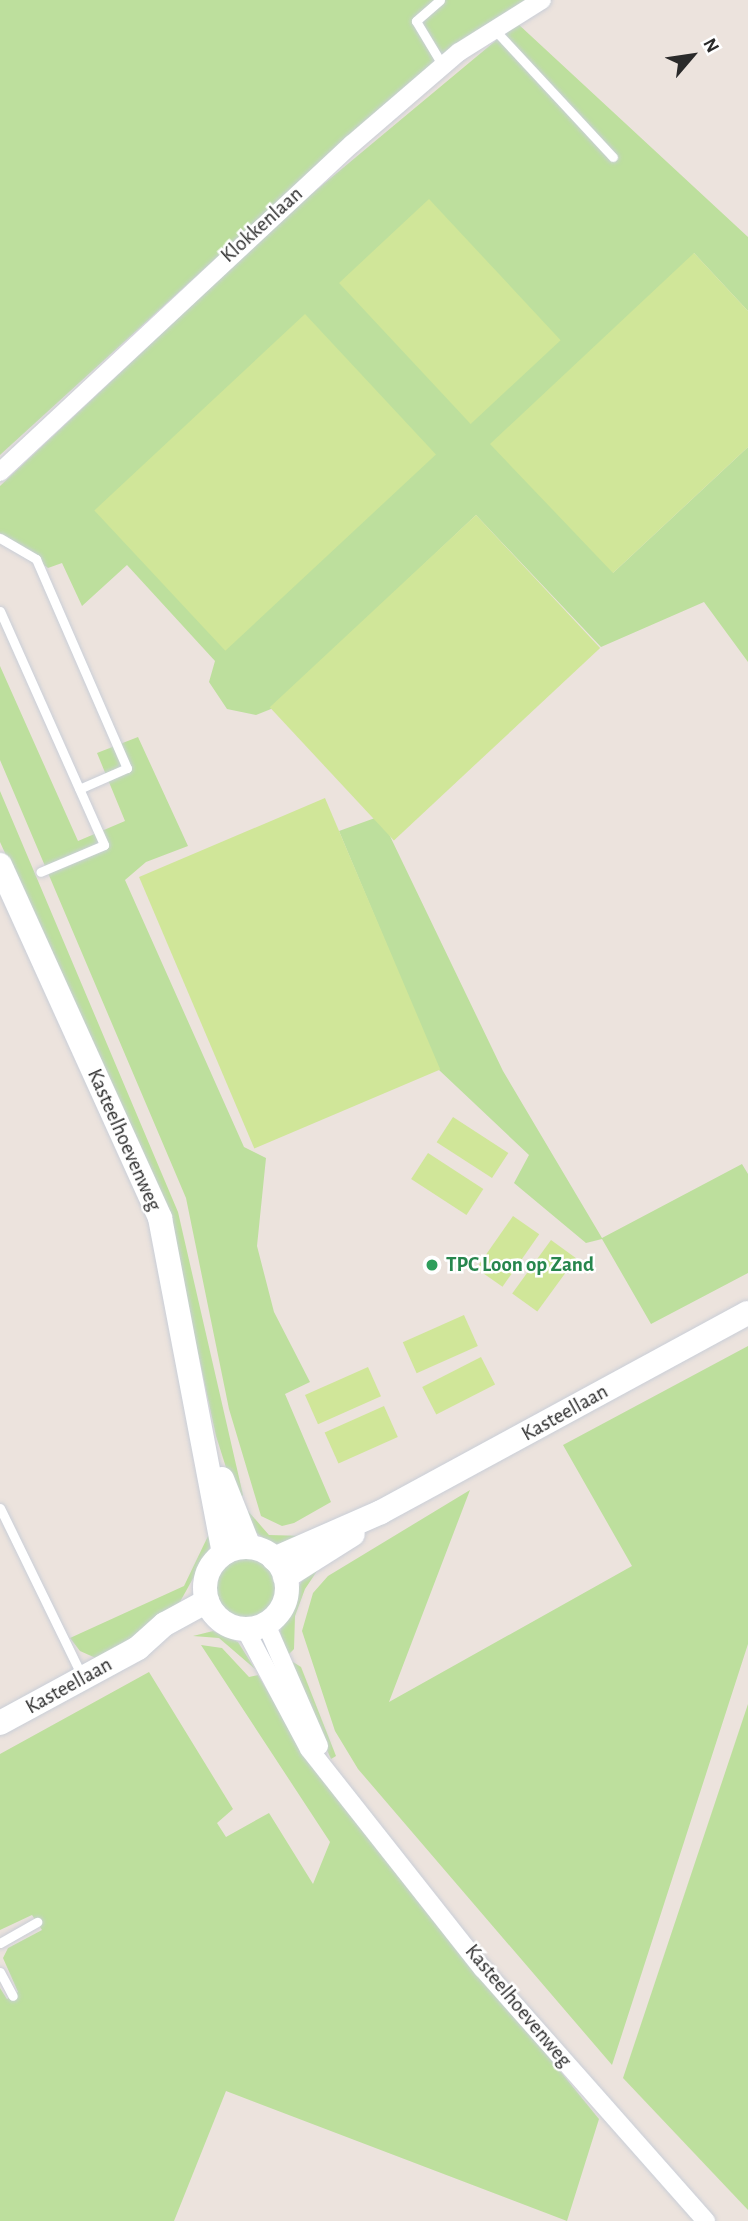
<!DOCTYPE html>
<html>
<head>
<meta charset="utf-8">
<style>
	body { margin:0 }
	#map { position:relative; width:748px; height:2221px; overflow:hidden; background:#ece3dd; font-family:"Alegreya Sans",sans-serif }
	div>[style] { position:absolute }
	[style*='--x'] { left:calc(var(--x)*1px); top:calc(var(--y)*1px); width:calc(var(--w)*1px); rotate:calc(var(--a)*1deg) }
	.green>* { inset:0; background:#bddf9d }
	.round { border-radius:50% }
	.pitch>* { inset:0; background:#d0e699; transform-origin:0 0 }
	.roads { filter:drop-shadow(0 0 2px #c9ced7) drop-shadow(0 0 2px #c9ced7) }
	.lane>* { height:9px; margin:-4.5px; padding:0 4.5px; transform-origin:4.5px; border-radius:4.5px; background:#fff }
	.street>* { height:18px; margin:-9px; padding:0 9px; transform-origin:9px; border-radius:9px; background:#fff }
	.secondary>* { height:24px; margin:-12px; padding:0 12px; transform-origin:12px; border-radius:12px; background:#fff }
	.secondary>.ring { margin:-12px; padding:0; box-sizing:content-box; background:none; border:24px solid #fff; border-radius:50% }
	.dots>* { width:19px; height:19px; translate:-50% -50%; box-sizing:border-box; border:4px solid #fff; border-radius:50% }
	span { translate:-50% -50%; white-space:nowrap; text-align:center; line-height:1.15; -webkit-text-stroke:5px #fff; paint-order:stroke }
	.street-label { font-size:21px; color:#2a2a2a }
	.leisure-label { font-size:21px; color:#27864d; font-weight:700 }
	.left { translate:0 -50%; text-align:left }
	.north { position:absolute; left:657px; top:21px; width:70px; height:70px; -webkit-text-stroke:5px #fff; paint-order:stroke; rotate:61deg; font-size:19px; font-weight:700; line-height:28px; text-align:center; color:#2a2a2a }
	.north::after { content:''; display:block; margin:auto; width:24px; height:32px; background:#2a2a2a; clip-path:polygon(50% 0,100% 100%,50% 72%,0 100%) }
</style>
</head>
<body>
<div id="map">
	<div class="green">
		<div style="clip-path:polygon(0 0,526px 0,476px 31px,350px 136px,0 455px)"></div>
		<div style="clip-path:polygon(517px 23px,748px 237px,748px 311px,694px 253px,613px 573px,748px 447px,748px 662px,704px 602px,601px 647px,476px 515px,271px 709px,256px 715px,227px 709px,209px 682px,215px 661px,127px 565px,82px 606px,62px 563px,48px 568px,0 533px,0 486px,296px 207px)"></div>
		<div style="clip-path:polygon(0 666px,78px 841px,125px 821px,97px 753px,138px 737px,188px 846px,146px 862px,125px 880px,244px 1147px,266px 1158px,257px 1246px,274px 1312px,310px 1382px,285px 1394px,331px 1502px,294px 1523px,282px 1526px,261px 1516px,229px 1409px,186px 1198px,0 760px)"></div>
		<div style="clip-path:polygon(0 791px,178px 1212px,243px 1495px,237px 1502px,216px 1436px,167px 1209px,0 842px)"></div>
		<div style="clip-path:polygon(375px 818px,388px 832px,503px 1071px,602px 1238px,742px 1164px,748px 1174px,748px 1273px,651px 1324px,602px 1239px,586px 1243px,514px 1183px,529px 1155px,439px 1070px,339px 831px)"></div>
		<div style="clip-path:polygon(748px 1346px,748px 1644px,612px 2065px,358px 1769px,335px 1731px,302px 1631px,313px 1593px,328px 1576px,470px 1490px,389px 1702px,632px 1566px,563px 1445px)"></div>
		<div style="clip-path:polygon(248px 1511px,269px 1535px,304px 1536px,275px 1547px,250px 1528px)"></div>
		<div style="clip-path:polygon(209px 1534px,211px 1546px,176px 1609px,98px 1659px,80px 1651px,70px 1638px,184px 1586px)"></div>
		<div class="round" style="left:210px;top:1554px;width:70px;height:70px"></div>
		<div style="clip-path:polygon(321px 1565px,305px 1589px,295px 1616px,294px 1649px,285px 1658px,280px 1631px,301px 1582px)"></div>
		<div style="clip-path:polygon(213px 1631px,238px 1642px,255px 1669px,219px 1638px,193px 1636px)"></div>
		<div style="clip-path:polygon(201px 1645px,222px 1648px,249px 1677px,258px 1675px,312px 1766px,599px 2119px,567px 2221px,226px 2091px,174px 2221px,0 2221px,0 1988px,7px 1999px,18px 1992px,3px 1958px,8px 1948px,42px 1930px,32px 1915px,0 1930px,0 1754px,149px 1672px,233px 1809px,217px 1823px,226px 1837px,269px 1813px,313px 1884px,330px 1842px)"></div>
		<div style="clip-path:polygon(293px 1662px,301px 1667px,336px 1756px,331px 1759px,288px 1664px)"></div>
		<div style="clip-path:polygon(748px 1704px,748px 2210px,623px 2078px)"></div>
	</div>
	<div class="pitch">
		<div style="left:429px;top:199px;width:193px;height:123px;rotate:47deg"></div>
		<div style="clip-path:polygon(694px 253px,748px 311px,748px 447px,613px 573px,490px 444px)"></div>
		<div style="left:305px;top:314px;width:192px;height:288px;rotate:47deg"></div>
		<div style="left:476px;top:515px;width:182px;height:282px;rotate:47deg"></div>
		<div style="left:325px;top:798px;width:295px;height:202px;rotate:67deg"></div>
		<div style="left:453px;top:1117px;width:66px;height:30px;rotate:33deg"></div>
		<div style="left:428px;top:1153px;width:66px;height:31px;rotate:33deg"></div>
		<div style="left:513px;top:1216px;width:32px;height:64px;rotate:35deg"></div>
		<div style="left:551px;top:1240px;width:31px;height:66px;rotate:36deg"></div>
		<div style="left:464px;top:1315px;width:34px;height:67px;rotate:66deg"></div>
		<div style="left:481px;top:1357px;width:31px;height:66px;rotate:63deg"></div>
		<div style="left:368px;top:1367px;width:32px;height:69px;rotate:66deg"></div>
		<div style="left:384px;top:1406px;width:34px;height:65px;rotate:66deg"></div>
	</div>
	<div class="roads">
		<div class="lane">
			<div style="--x:440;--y:0;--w:32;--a:139"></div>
			<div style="--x:416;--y:21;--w:52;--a:59"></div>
			<div style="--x:493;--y:28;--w:176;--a:47.1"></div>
			<div style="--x:0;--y:538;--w:42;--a:30.3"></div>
			<div style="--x:36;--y:559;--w:228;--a:66.5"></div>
			<div style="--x:127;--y:768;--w:52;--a:156.4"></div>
			<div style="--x:0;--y:611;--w:256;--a:66"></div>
			<div style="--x:104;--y:845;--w:69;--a:157.1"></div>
			<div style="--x:0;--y:1508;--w:187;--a:64"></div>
			<div style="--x:0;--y:1943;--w:43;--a:-29.6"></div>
			<div style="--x:0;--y:1972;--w:27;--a:62"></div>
		</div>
		<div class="street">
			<div style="--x:0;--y:472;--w:481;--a:-43"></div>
			<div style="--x:352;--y:144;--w:141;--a:-40.7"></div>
			<div style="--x:459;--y:52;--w:98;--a:-32.1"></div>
			<div style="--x:266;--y:1624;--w:133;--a:66.5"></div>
			<div style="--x:245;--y:1629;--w:136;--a:61.9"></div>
			<div style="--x:309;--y:1749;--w:280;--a:51.7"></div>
			<div style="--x:483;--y:1969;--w:337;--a:48.5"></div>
		</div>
		<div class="secondary">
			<div style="--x:0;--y:865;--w:388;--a:65.6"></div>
			<div style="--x:160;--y:1218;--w:341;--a:79.2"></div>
			<div style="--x:222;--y:1479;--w:73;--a:68.3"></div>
			<div class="ring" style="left:205px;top:1547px;width:58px;height:58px"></div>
			<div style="--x:274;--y:1559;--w:117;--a:-23.7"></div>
			<div style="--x:381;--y:1512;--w:417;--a:-28.5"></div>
			<div style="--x:285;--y:1577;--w:80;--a:-32.3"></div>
			<div style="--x:0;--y:1723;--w:157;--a:-28.5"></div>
			<div style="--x:138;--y:1648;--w:36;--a:-42"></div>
			<div style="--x:165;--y:1624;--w:48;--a:-28.7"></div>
		</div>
	</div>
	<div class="dots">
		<div style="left:432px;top:1265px;background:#2e9e5b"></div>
	</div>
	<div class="street-label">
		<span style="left:262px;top:225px;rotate:-42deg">Klokkenlaan</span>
		<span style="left:124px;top:1140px;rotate:66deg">Kasteelhoevenweg</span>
		<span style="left:565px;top:1413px;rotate:-29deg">Kasteellaan</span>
		<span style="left:69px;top:1686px;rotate:-29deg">Kasteellaan</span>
		<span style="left:518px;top:2006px;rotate:50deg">Kasteelhoevenweg</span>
	</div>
	<div class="leisure-label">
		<span class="left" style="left:446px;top:1265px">TPC Loon op Zand</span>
	</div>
	<div class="north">N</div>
</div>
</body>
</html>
